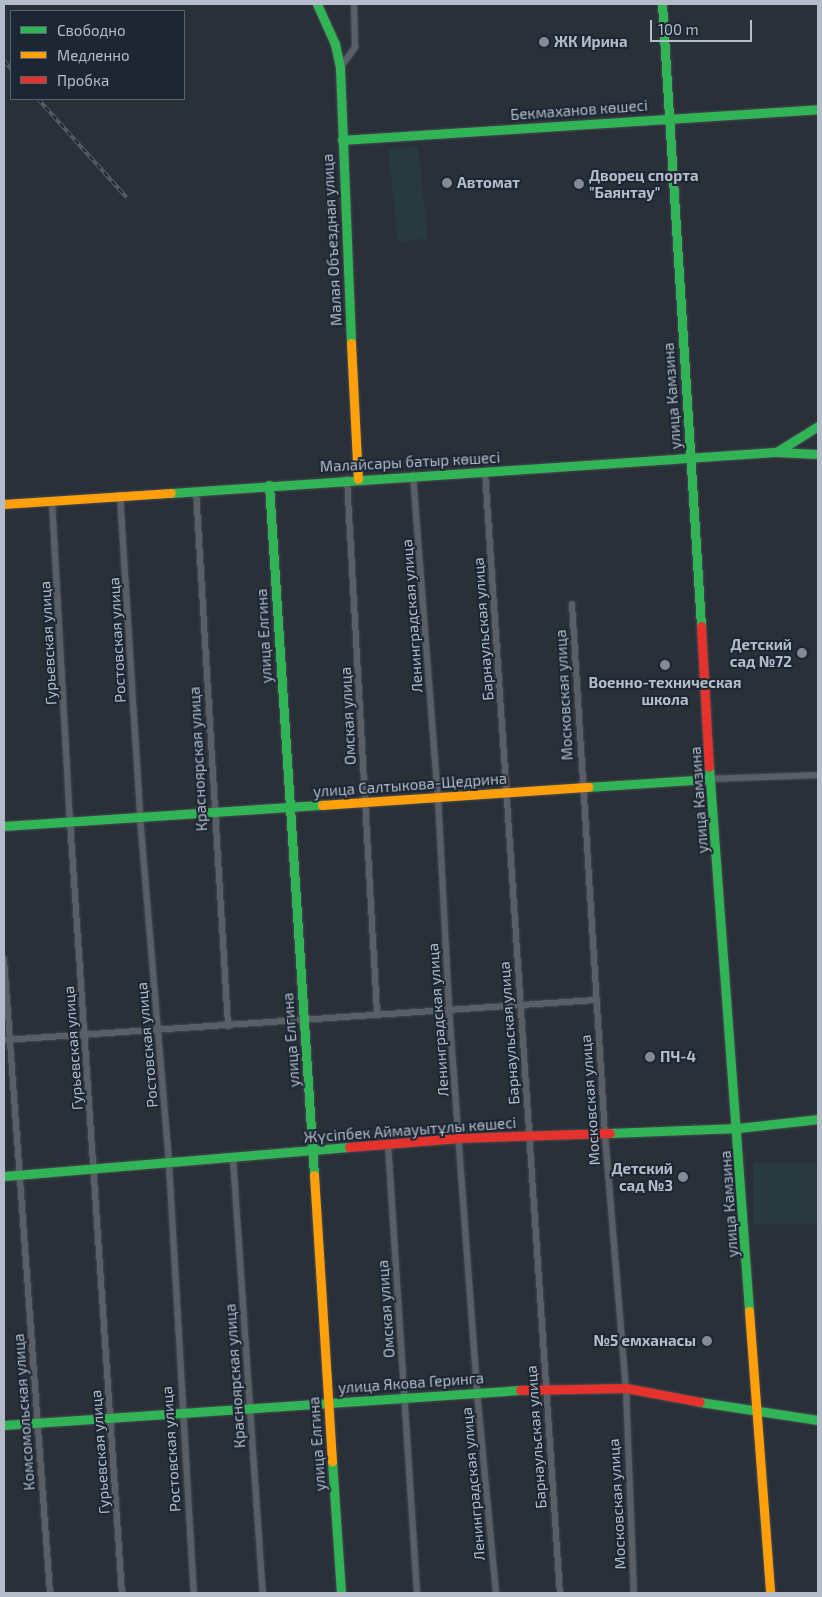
<!DOCTYPE html>
<html>
<head>
<meta charset="utf-8">
<style>
	body { margin:0 }
	#map { position:relative; width:822px; height:1597px; overflow:hidden; background:#2a3038; font-family:"Exo 2",sans-serif }
	div>[style] { position:absolute }
	[style*='--x'] { left:calc(var(--x)*1px); top:calc(var(--y)*1px); width:calc(var(--w)*1px); rotate:calc(var(--a)*1deg) }
	.green>* { inset:0; background:#273a3e; transform-origin:0 0 }
	.roads { filter:drop-shadow(0 0 1px #484c53) drop-shadow(0 0 1px #484c53) }
	.street>* { height:6px; margin:-3px; padding:0 3px; transform-origin:3px; border-radius:3px; background:#5a5e66 }
	.fast>* { height:9px; margin:-4.5px; padding:0 4.5px; transform-origin:4.5px; border-radius:4.5px; background:#30b455 }
	.slow>* { height:9px; margin:-4.5px; padding:0 4.5px; transform-origin:4.5px; border-radius:4.5px; background:#ff9f0a }
	.jam>* { height:9px; margin:-4.5px; padding:0 4.5px; transform-origin:4.5px; border-radius:4.5px; background:#e5322d }
	.rail>* { height:4px; margin-top:-2px; transform-origin:0; background:repeating-linear-gradient(90deg,#1d2633 0 5.5px,#595d64 0 11px); box-sizing:border-box; border-block:1px solid #595d64 }
	.dots>* { width:14px; height:14px; translate:-50% -50%; box-sizing:border-box; border:2px solid #1d2633; border-radius:50% }
	span { translate:-50% -50%; white-space:nowrap; text-align:center; line-height:1.15; -webkit-text-stroke:4px #1d2633; paint-order:stroke }
	.poi-label { font-size:15px; color:#b4bcc9; font-weight:700 }
	.left { translate:0 -50%; text-align:left }
	.right { translate:-100% -50%; text-align:right }
	.street-label { font-size:15px; color:#b4bcc9 }
	.frame { position:absolute; inset:0; border:5px solid #b4bcc9; pointer-events:none }
	.legend { position:absolute; left:10px; top:10px; width:175px; height:90px; box-sizing:border-box; background:#1d2633; border:1px solid #59626f; margin:0; padding:6px 9px; list-style:none; font-size:15px; color:#b4bcc9 }
	.legend li { display:flex; align-items:center; gap:10px; height:25px }
	.legend b { width:25px; border:1px solid #59626f }
	.scale { position:absolute; left:650px; top:20px; width:102px; height:22px; box-sizing:border-box; border:2px solid #b4bcc9; border-top:0; padding-left:6px; font-size:15px; line-height:18px; white-space:nowrap; color:#b4bcc9; -webkit-text-stroke:4px #1d2633; paint-order:stroke }
</style>
</head>
<body>
<div id="map">
	<div class="green">
		<div style="left:418px;top:146px;width:93px;height:30px;rotate:84deg"></div>
		<div style="left:818px;top:1163px;width:61px;height:65px;rotate:90deg"></div>
	</div>
	<div class="roads">
		<div class="street">
			<div style="--x:340;--y:68;--w:26;--a:-54"></div>
			<div style="--x:355;--y:47;--w:43;--a:-91.3"></div>
			<div style="--x:485;--y:471;--w:1125;--a:86.18"></div>
			<div style="--x:413;--y:475;--w:323;--a:85.6"></div>
			<div style="--x:438;--y:797;--w:212;--a:87"></div>
			<div style="--x:449;--y:1009;--w:384;--a:85.8"></div>
			<div style="--x:477;--y:1392;--w:202;--a:84.6"></div>
			<div style="--x:347;--y:479;--w:535;--a:86.78"></div>
			<div style="--x:196;--y:490;--w:537;--a:86.58"></div>
			<div style="--x:120;--y:495;--w:323;--a:86.4"></div>
			<div style="--x:140;--y:817;--w:348;--a:85.2"></div>
			<div style="--x:169;--y:1164;--w:430;--a:86.7"></div>
			<div style="--x:52;--y:501;--w:321;--a:86.8"></div>
			<div style="--x:70;--y:821;--w:774;--a:86.15"></div>
			<div style="--x:572;--y:604;--w:532;--a:86.44"></div>
			<div style="--x:605;--y:1135;--w:254;--a:85.3"></div>
			<div style="--x:626;--y:1388;--w:205;--a:87.8"></div>
			<div style="--x:710;--y:779;--w:108;--a:-2.1"></div>
			<div style="--x:4;--y:959;--w:636;--a:85.85"></div>
			<div style="--x:4;--y:1040;--w:593;--a:-3.87"></div>
			<div style="--x:388;--y:1144;--w:450;--a:86.3"></div>
			<div style="--x:233;--y:1158;--w:436;--a:86.1"></div>
		</div>
		<div class="fast">
			<div style="--x:317;--y:4;--w:44;--a:65.8"></div>
			<div style="--x:335;--y:44;--w:25;--a:78"></div>
			<div style="--x:340;--y:68;--w:275;--a:87.7"></div>
			<div style="--x:662;--y:4;--w:623;--a:86.41"></div>
			<div style="--x:342;--y:140;--w:477;--a:-3.7"></div>
			<div style="--x:778;--y:451;--w:47;--a:-32"></div>
			<div style="--x:269;--y:485;--w:691;--a:86.27"></div>
			<div style="--x:171;--y:493;--w:605;--a:-3.88"></div>
			<div style="--x:775;--y:452;--w:43;--a:2.7"></div>
			<div style="--x:709;--y:767;--w:545;--a:85.79"></div>
			<div style="--x:588;--y:787;--w:122;--a:-3.8"></div>
			<div style="--x:4;--y:826;--w:319;--a:-3.8"></div>
			<div style="--x:610;--y:1133;--w:128;--a:-2.2"></div>
			<div style="--x:738;--y:1128;--w:81;--a:-6.4"></div>
			<div style="--x:4;--y:1176;--w:346;--a:-4.8"></div>
			<div style="--x:700;--y:1402;--w:119;--a:8.7"></div>
			<div style="--x:4;--y:1425;--w:517;--a:-3.88"></div>
			<div style="--x:332;--y:1461;--w:132;--a:86.1"></div>
		</div>
		<div class="slow">
			<div style="--x:351;--y:343;--w:136;--a:87.1"></div>
			<div style="--x:4;--y:504;--w:167;--a:-3.8"></div>
			<div style="--x:322;--y:805;--w:267;--a:-3.9"></div>
			<div style="--x:314;--y:1175;--w:287;--a:86.4"></div>
			<div style="--x:749;--y:1311;--w:283;--a:85.7"></div>
		</div>
		<div class="jam">
			<div style="--x:701;--y:626;--w:141;--a:86.8"></div>
			<div style="--x:349;--y:1147;--w:110;--a:-4.7"></div>
			<div style="--x:459;--y:1138;--w:151;--a:-1.9"></div>
			<div style="--x:520;--y:1390;--w:106;--a:-1.1"></div>
			<div style="--x:626;--y:1388;--w:75;--a:10.7"></div>
		</div>
	</div>
	<div class="rail">
		<div style="--x:4;--y:61;--w:11;--a:49"></div>
		<div style="--x:38;--y:99;--w:133;--a:48"></div>
	</div>
	<div class="dots">
		<div style="left:544px;top:42px;background:#848b96"></div>
		<div style="left:447px;top:183px;background:#848b96"></div>
		<div style="left:579px;top:184px;background:#848b96"></div>
		<div style="left:802px;top:653px;background:#848b96"></div>
		<div style="left:665px;top:665px;background:#848b96"></div>
		<div style="left:650px;top:1057px;background:#848b96"></div>
		<div style="left:683px;top:1177px;background:#848b96"></div>
		<div style="left:707px;top:1341px;background:#848b96"></div>
	</div>
	<div class="poi-label">
		<span class="left" style="left:554px;top:42px">ЖК Ирина</span>
		<span class="left" style="left:589px;top:184px">Дворец спорта<br>"Баянтау"</span>
		<span class="left" style="left:457px;top:183px">Автомат</span>
		<span class="right" style="left:792px;top:653px">Детский<br>сад №72</span>
		<span style="left:665px;top:691px">Военно-техническая<br>школа</span>
		<span class="left" style="left:660px;top:1057px">ПЧ-4</span>
		<span class="right" style="left:673px;top:1177px">Детский<br>сад №3</span>
		<span class="right" style="left:696px;top:1341px">№5 емханасы</span>
	</div>
	<div class="street-label">
		<span style="left:579px;top:110px;rotate:-4deg">Бекмаханов көшесі</span>
		<span style="left:332px;top:240px;rotate:-93deg">Малая Объездная улица</span>
		<span style="left:672px;top:396px;rotate:-94deg">улица Камзина</span>
		<span style="left:410px;top:462px;rotate:-3deg">Малайсары батыр көшесі</span>
		<span style="left:412px;top:616px;rotate:-94deg">Ленинградская улица</span>
		<span style="left:483px;top:629px;rotate:-94deg">Барнаульская улица</span>
		<span style="left:264px;top:636px;rotate:-93deg">улица Елгина</span>
		<span style="left:117px;top:640px;rotate:-93deg">Ростовская улица</span>
		<span style="left:48px;top:643px;rotate:-93deg">Гурьевская улица</span>
		<span style="left:564px;top:695px;rotate:-93deg">Московская улица</span>
		<span style="left:348px;top:716px;rotate:-93deg">Омская улица</span>
		<span style="left:198px;top:759px;rotate:-93deg">Красноярская улица</span>
		<span style="left:410px;top:785px;rotate:-4deg">улица Салтыкова-Щедрина</span>
		<span style="left:699px;top:800px;rotate:-94deg">улица Камзина</span>
		<span style="left:438px;top:1020px;rotate:-94deg">Ленинградская улица</span>
		<span style="left:509px;top:1033px;rotate:-94deg">Барнаульская улица</span>
		<span style="left:291px;top:1040px;rotate:-94deg">улица Елгина</span>
		<span style="left:147px;top:1045px;rotate:-95deg">Ростовская улица</span>
		<span style="left:73px;top:1048px;rotate:-94deg">Гурьевская улица</span>
		<span style="left:590px;top:1100px;rotate:-94deg">Московская улица</span>
		<span style="left:410px;top:1130px;rotate:-4deg">Жүсіпбек Аймауытұлы көшесі</span>
		<span style="left:729px;top:1204px;rotate:-94deg">улица Камзина</span>
		<span style="left:386px;top:1309px;rotate:-94deg">Омская улица</span>
		<span style="left:235px;top:1376px;rotate:-94deg">Красноярская улица</span>
		<span style="left:411px;top:1383px;rotate:-4deg">улица Якова Геринга</span>
		<span style="left:24px;top:1412px;rotate:-94deg">Комсомольская улица</span>
		<span style="left:536px;top:1437px;rotate:-94deg">Барнаульская улица</span>
		<span style="left:317px;top:1444px;rotate:-94deg">улица Елгина</span>
		<span style="left:171px;top:1449px;rotate:-94deg">Ростовская улица</span>
		<span style="left:100px;top:1452px;rotate:-94deg">Гурьевская улица</span>
		<span style="left:473px;top:1484px;rotate:-95deg">Ленинградская улица</span>
		<span style="left:617px;top:1504px;rotate:-93deg">Московская улица</span>
	</div>
	<div class="frame"></div>
	<ul class="legend">
	<li><b style="height:6px;background:#30b455"></b>Свободно</li>
	<li><b style="height:6px;background:#ff9f0a"></b>Медленно</li>
	<li><b style="height:6px;background:#e5322d"></b>Пробка</li>
	</ul>
	<div class="scale">100 m</div>
</div>
</body>
</html>
